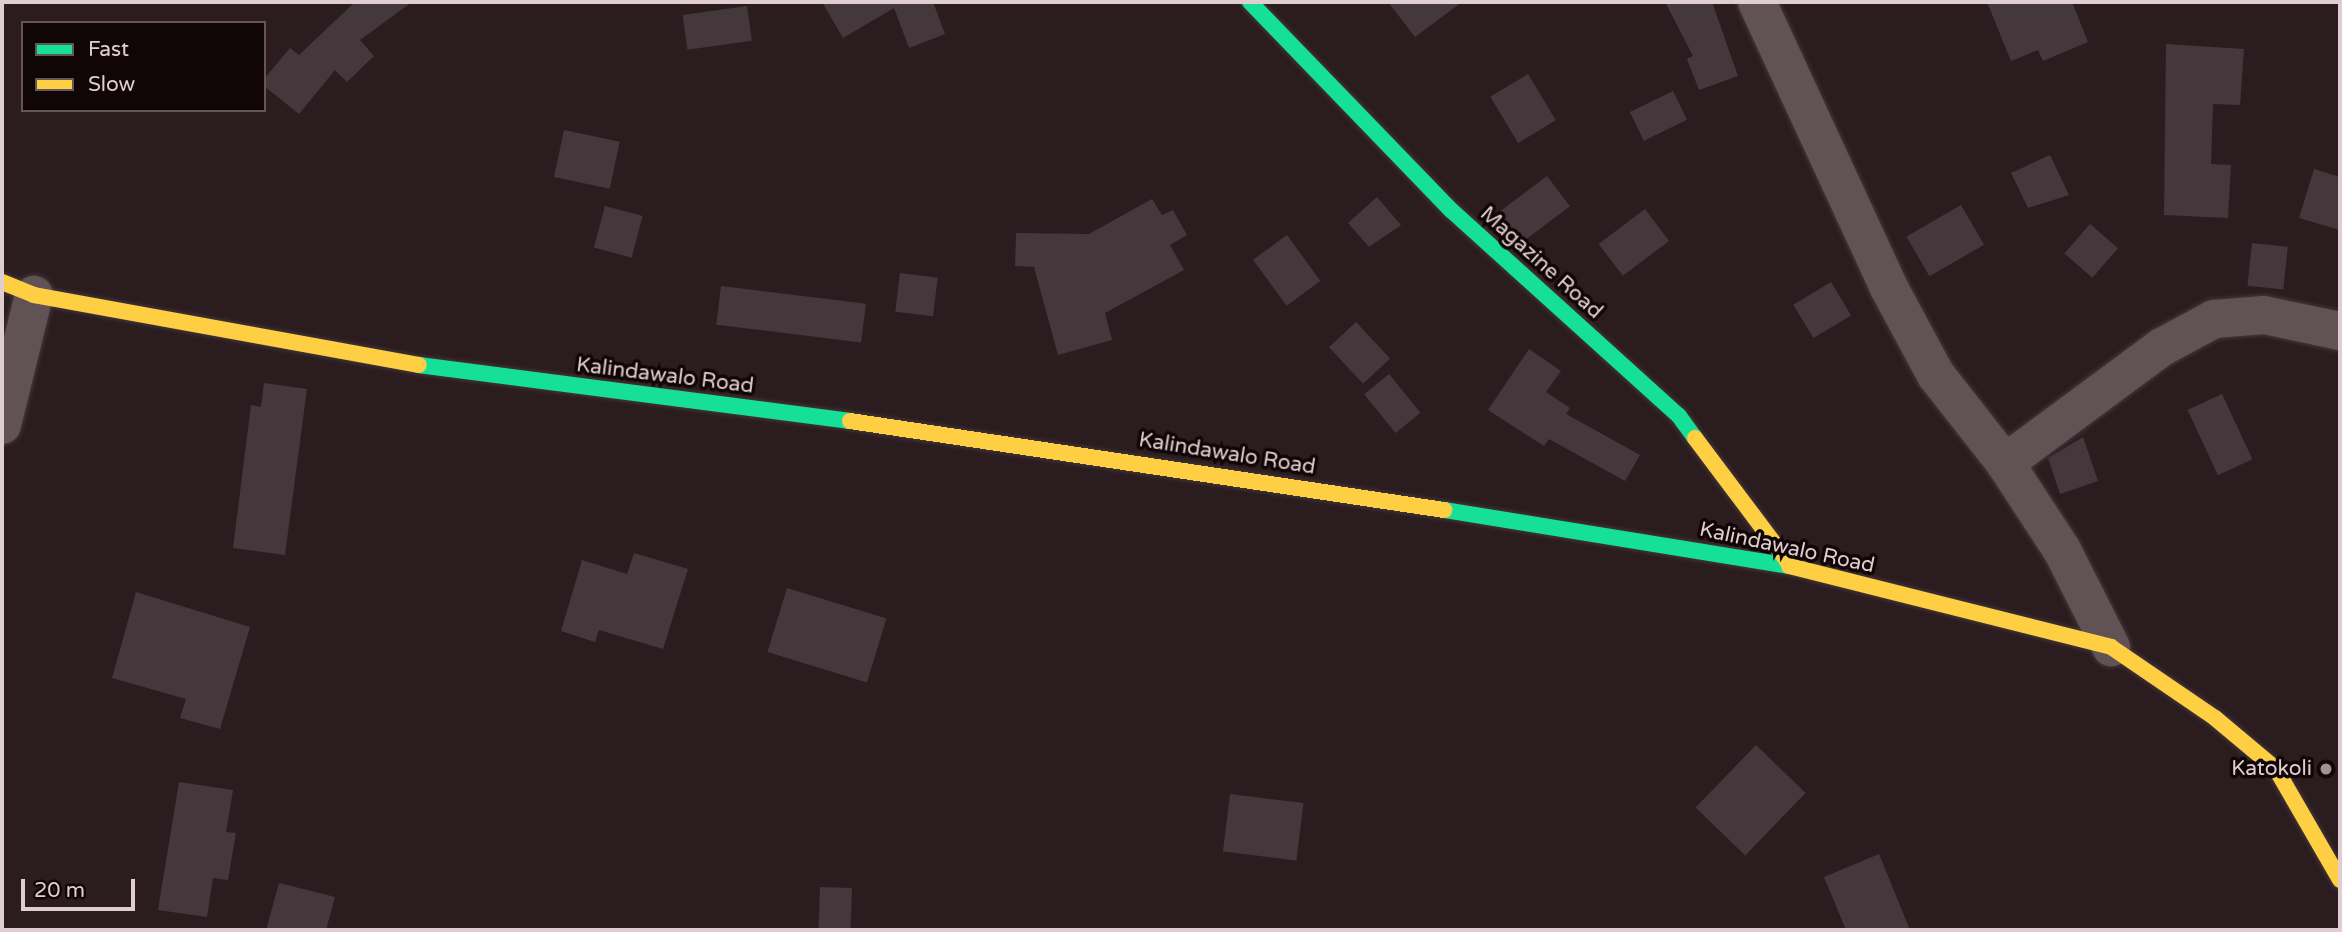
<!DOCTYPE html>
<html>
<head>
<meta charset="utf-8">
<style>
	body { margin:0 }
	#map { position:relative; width:2342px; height:932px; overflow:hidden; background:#2b1c1f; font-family:"Varela Round",sans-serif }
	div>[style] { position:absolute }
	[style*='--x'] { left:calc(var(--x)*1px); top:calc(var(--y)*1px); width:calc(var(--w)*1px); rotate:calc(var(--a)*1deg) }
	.building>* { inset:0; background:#44383c; transform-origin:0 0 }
	.roads { filter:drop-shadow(0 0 2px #433739) drop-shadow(0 0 2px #433739) }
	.street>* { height:38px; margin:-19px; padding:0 19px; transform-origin:19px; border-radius:19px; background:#605255 }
	.fast>* { height:16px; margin:-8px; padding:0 8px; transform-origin:8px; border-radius:8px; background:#16e098 }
	.slow>* { height:16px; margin:-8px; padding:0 8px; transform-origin:8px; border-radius:8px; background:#ffcf43 }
	.dots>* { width:19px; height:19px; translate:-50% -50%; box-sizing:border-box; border:4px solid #110607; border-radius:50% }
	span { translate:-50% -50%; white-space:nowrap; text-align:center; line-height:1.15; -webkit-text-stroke:7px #110607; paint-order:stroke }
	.street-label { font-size:21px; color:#e0cdcf }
	.poi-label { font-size:21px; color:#e0cdcf }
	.right { translate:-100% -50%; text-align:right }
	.frame { position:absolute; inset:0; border:4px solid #e0cdcf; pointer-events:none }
	.legend { position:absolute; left:21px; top:21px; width:245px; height:91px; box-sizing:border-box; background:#110607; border:2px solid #645657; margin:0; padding:9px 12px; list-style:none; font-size:21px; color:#e0cdcf }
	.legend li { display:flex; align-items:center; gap:14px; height:35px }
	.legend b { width:35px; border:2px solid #645657 }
	.scale { position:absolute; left:21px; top:879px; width:114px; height:32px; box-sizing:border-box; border:4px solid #e0cdcf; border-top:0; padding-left:9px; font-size:21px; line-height:24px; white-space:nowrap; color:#e0cdcf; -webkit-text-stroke:5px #110607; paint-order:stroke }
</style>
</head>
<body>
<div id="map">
	<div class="building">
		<div style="clip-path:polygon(355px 2px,412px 2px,360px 40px,374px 56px,347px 82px,335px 70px,299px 114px,264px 86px,264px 79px,290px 48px,299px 55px)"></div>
		<div style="clip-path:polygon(822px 2px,933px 2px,945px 34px,909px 48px,894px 8px,843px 38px)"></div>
		<div style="clip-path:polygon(1388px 2px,1462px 2px,1415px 37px)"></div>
		<div style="clip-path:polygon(1665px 2px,1712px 2px,1738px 76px,1699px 90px,1687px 59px,1693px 56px)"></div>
		<div style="clip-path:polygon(1987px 2px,2072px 2px,2088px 42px,2043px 61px,2038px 50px,2011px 61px)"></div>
		<div style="left:747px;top:6px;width:35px;height:65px;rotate:82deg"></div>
		<div style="clip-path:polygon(2166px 44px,2244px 49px,2240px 105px,2213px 104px,2211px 164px,2231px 165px,2228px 218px,2164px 215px)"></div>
		<div style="left:1528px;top:74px;width:54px;height:44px;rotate:59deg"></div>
		<div style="left:1673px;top:91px;width:32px;height:48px;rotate:64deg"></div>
		<div style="left:564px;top:130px;width:57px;height:48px;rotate:12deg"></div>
		<div style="clip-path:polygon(2050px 155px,2069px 195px,2028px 208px,2011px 173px)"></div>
		<div style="clip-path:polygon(2314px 169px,2340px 177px,2340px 230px,2299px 218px)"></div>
		<div style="left:1547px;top:176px;width:38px;height:61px;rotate:53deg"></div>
		<div style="clip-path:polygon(1377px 197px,1401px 225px,1369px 247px,1348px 223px)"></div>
		<div style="clip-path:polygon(1152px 199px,1162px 215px,1173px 210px,1187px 235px,1170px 245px,1184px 270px,1105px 313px,1112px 340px,1058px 355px,1034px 267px,1015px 266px,1016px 233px,1089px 234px)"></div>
		<div style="left:1961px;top:205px;width:46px;height:63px;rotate:60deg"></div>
		<div style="left:605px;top:206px;width:39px;height:43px;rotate:15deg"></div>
		<div style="left:1645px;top:209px;width:40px;height:58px;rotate:53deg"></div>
		<div style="left:2090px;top:224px;width:37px;height:39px;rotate:41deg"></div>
		<div style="left:1287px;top:235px;width:57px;height:42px;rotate:54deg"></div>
		<div style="left:2252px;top:243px;width:36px;height:43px;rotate:6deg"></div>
		<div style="left:900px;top:273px;width:38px;height:39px;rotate:7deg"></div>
		<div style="left:1831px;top:282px;width:39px;height:44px;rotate:59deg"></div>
		<div style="left:721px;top:286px;width:146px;height:39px;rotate:7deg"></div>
		<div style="left:1356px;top:322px;width:50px;height:37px;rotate:47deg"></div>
		<div style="clip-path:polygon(1529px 349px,1561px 371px,1546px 392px,1570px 408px,1566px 414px,1640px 455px,1625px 481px,1549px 439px,1544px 446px,1488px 410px)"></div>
		<div style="left:1389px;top:374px;width:50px;height:32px;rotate:51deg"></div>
		<div style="clip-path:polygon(264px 383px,307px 389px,285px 555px,233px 548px,251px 405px,261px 407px)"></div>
		<div style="left:2222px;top:394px;width:72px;height:38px;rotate:65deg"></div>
		<div style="clip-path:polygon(2083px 437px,2098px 481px,2060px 494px,2048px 458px)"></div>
		<div style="clip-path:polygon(634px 553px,688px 569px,663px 649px,599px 630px,595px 642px,561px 631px,582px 560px,627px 574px)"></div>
		<div style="left:787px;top:588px;width:104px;height:67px;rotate:17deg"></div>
		<div style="clip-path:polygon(136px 592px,250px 627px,220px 729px,180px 718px,186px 699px,112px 678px)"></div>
		<div style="left:1756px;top:745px;width:69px;height:87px;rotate:44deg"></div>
		<div style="clip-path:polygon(179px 782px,233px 790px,226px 832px,236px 833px,228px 880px,213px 878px,207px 917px,158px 910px)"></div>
		<div style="left:1230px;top:794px;width:74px;height:58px;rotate:7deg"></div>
		<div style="clip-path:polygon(1879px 854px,1910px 930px,1846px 930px,1824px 877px)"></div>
		<div style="clip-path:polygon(279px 883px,335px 897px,326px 930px,266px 930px)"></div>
		<div style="left:820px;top:887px;width:32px;height:43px;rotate:2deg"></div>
	</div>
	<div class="roads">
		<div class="street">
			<div style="--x:1757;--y:2;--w:313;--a:65.2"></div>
			<div style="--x:1888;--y:286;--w:101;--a:61.7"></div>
			<div style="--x:1936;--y:375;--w:112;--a:51.9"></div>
			<div style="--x:2005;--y:463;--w:104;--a:56.8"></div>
			<div style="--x:2062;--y:550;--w:109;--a:63.2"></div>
			<div style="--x:2;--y:425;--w:134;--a:-76.2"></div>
			<div style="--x:2005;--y:463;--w:195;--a:-36.5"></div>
			<div style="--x:2162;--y:347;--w:59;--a:-28.3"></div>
			<div style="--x:2214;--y:319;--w:50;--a:-4.6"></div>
			<div style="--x:2264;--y:315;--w:78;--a:11.9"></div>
		</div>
		<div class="fast">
			<div style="--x:1250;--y:2;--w:289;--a:46"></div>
			<div style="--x:1451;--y:210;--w:307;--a:42.1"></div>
			<div style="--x:1679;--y:416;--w:27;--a:54"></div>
			<div style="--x:419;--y:365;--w:435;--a:7.4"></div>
			<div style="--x:1444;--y:510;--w:350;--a:9.2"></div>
		</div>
		<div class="slow">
			<div style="--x:2;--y:282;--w:35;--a:22"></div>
			<div style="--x:34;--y:295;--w:391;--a:10.3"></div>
			<div style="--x:850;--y:421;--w:601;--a:8.52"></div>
			<div style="--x:1695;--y:438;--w:160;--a:53.1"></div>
			<div style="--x:1789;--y:566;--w:332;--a:14.1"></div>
			<div style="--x:2111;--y:647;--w:126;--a:34.3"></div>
			<div style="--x:2215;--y:718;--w:80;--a:39.9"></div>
			<div style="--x:2276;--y:769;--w:128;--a:60"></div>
		</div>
	</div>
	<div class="dots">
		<div style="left:2326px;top:769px;background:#a18f91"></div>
	</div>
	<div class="street-label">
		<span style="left:1541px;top:263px;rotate:42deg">Magazine Road</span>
		<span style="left:665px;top:376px;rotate:7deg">Kalindawalo Road</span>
		<span style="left:1227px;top:454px;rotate:9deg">Kalindawalo Road</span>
		<span style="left:1787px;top:548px;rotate:12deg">Kalindawalo Road</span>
	</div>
	<div class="poi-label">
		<span class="right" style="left:2312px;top:769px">Katokoli</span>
	</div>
	<div class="frame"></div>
	<ul class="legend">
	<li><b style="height:9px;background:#16e098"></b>Fast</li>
	<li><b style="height:9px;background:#ffcf43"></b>Slow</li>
	</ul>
	<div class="scale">20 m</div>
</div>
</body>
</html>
